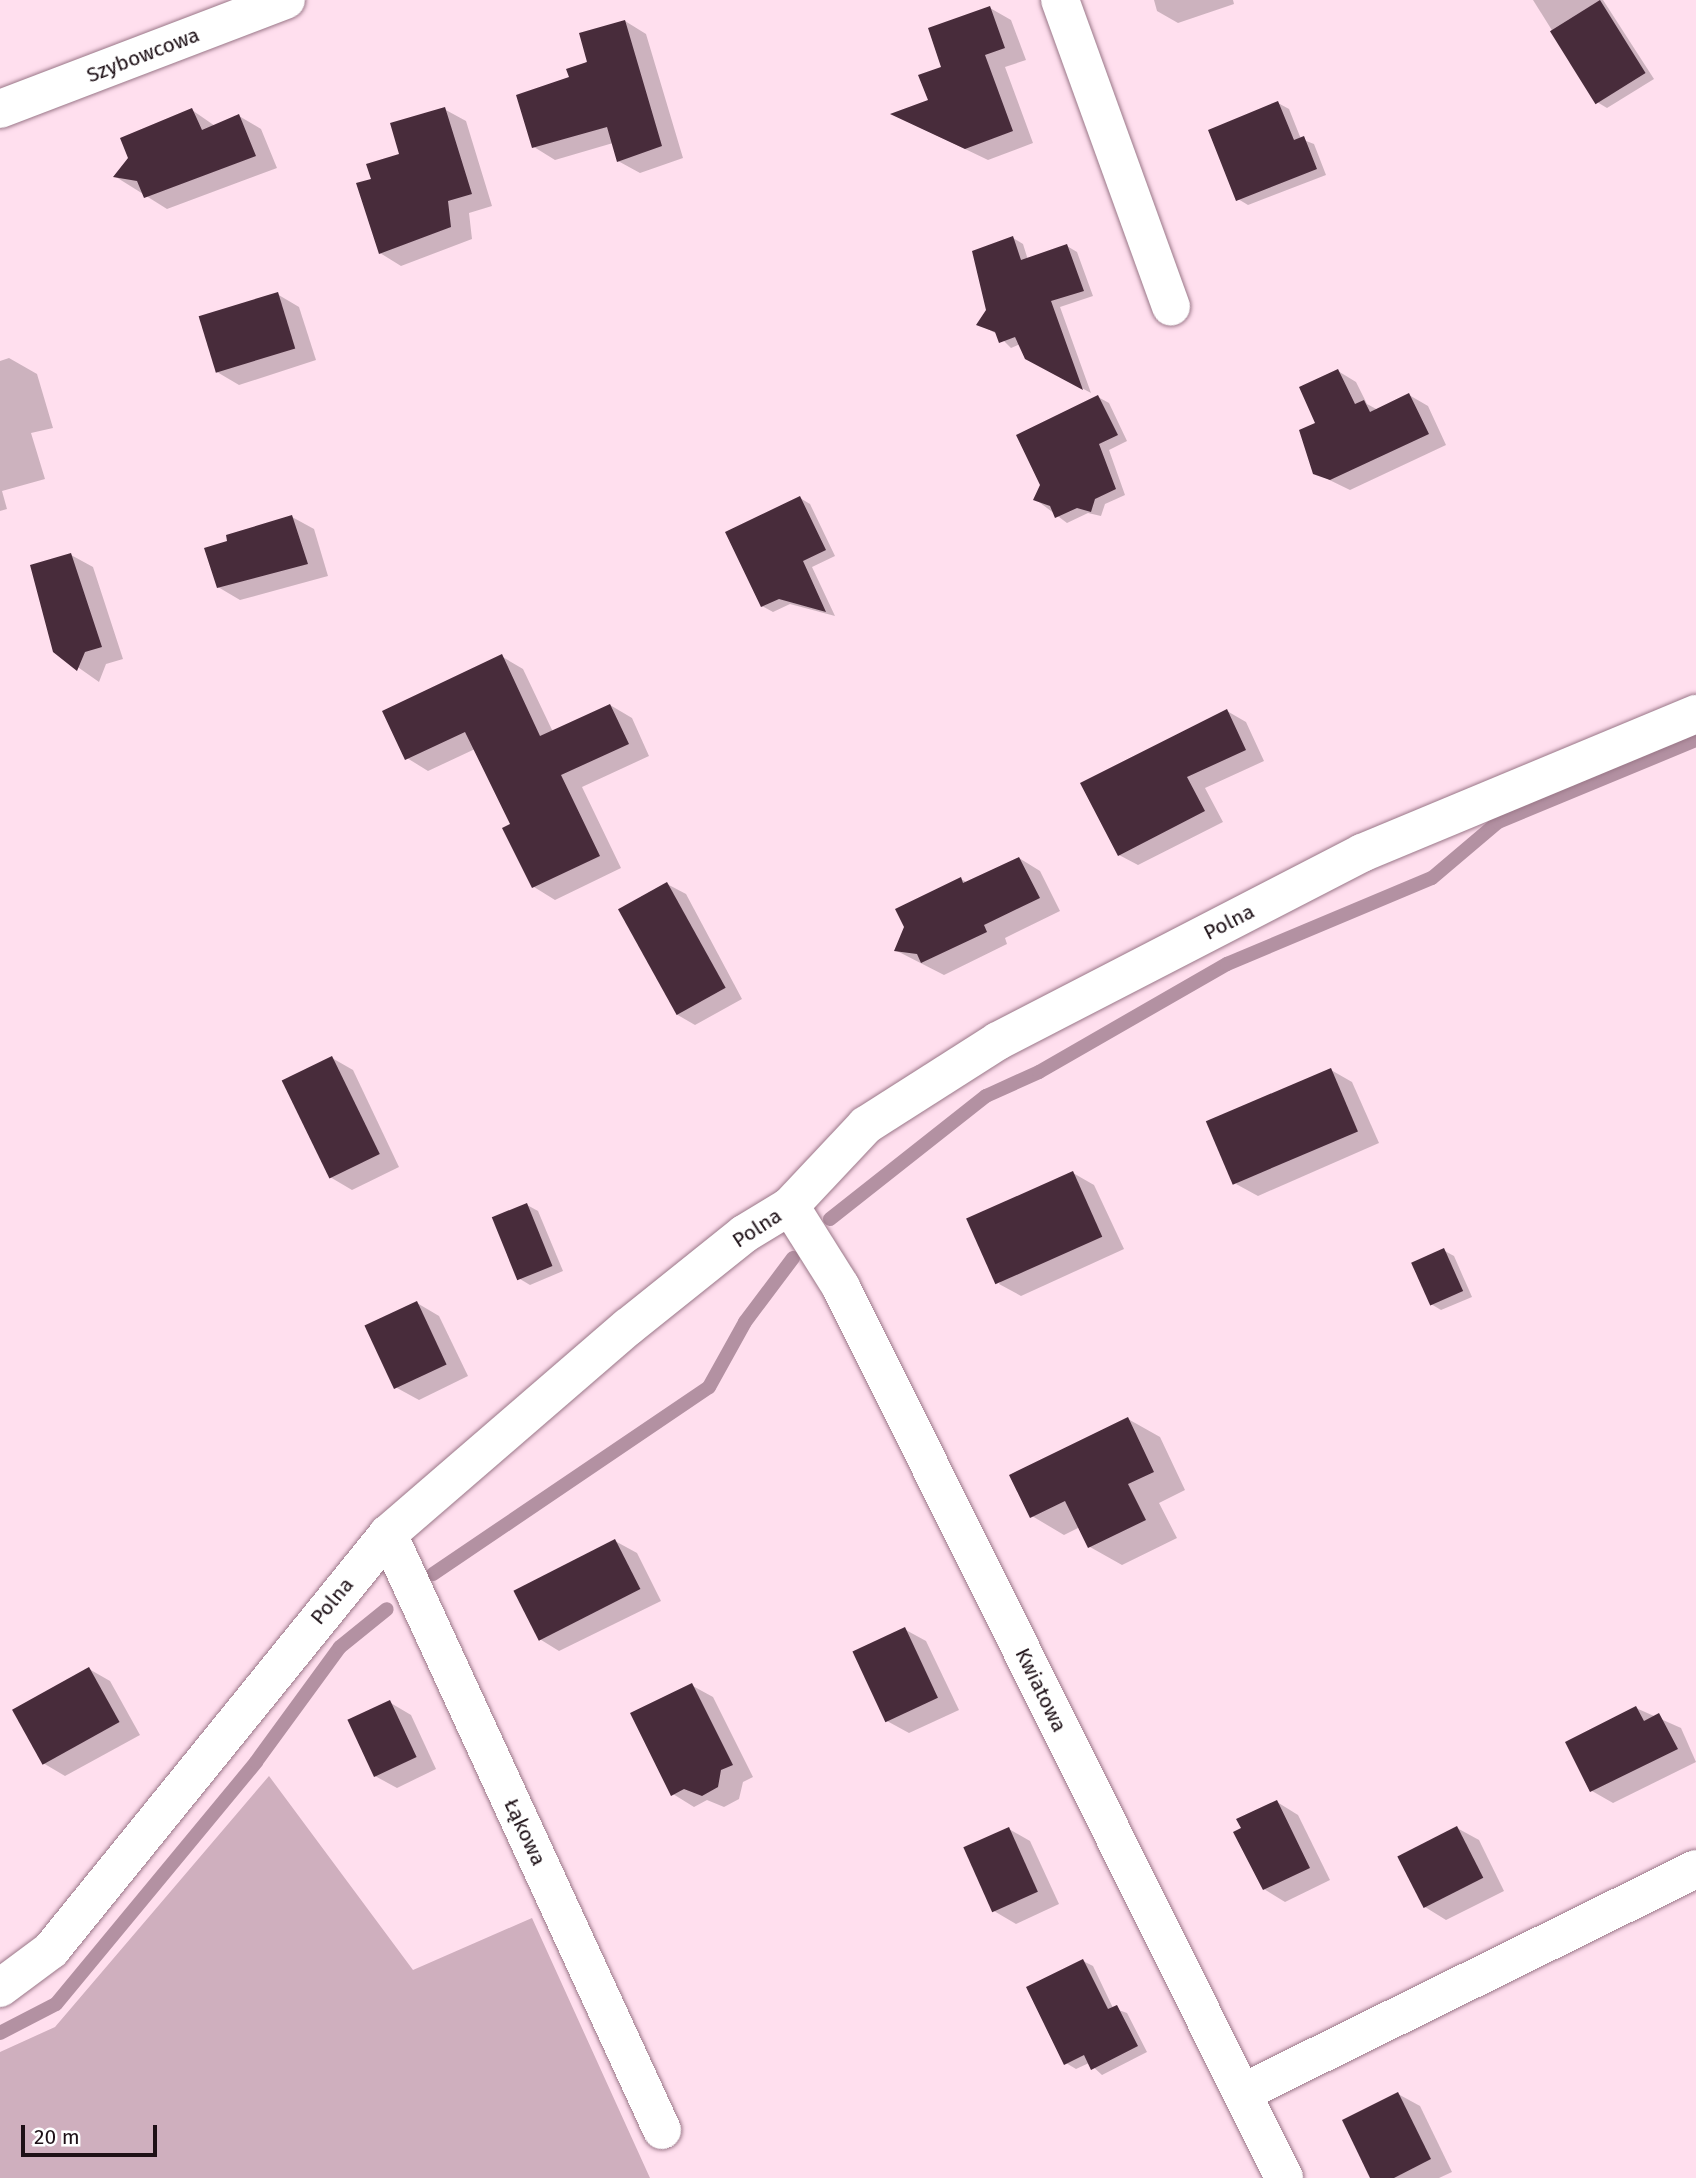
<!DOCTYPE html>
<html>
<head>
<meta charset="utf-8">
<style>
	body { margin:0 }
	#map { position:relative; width:1696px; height:2178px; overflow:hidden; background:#ffdfee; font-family:"Fira Sans",sans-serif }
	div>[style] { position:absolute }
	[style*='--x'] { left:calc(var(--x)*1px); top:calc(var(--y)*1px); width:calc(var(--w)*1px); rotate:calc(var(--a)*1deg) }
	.green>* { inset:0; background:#cfafbe }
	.shadow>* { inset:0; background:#0003 }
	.stream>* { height:14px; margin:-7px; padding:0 7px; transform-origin:7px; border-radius:7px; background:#b391a2 }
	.building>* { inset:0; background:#482c3b; transform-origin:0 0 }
	.roads { filter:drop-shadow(0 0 2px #9a7788) drop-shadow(0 0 2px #9a7788) }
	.minor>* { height:38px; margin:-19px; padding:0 19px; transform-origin:19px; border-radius:19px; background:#fff }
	span { translate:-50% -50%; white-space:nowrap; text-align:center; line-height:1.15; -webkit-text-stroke:7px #fff; paint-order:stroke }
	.street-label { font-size:21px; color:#1e1117 }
	.scale { position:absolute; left:21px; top:2125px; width:136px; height:32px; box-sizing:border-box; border:4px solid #1e1117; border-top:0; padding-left:9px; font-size:21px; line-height:24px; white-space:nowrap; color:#1e1117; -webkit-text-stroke:5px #fff; paint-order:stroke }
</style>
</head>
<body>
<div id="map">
	<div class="green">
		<div style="clip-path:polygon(269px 1776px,413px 1970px,532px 1918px,650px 2178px,0 2178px,0 2052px,55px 2027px)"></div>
	</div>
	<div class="shadow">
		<div style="clip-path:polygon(1154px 0,1233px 0,1234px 4px,1178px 23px,1157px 11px)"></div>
		<div style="clip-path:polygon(1533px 0,1603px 0,1654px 79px,1607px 108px,1597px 102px)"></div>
		<div style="clip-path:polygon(990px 8px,1011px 20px,1026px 60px,1005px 67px,1033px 143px,988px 160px,894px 115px,930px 101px,944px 68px)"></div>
		<div style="clip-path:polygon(625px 21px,646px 34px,683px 158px,640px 173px,618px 161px,613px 143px,555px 160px,534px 147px,571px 78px)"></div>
		<div style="clip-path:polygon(1278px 103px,1289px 109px,1301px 139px,1314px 144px,1326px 175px,1248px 205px,1238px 199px)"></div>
		<div style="clip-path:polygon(444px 109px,466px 121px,492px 206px,469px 213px,472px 239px,401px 266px,380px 253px,374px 180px)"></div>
		<div style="clip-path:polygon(192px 110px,215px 126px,239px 116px,261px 129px,277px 168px,167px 209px,116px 177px)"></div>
		<div style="clip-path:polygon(1013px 238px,1023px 244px,1028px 260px,1067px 246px,1077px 252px,1093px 296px,1060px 307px,1091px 393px,1037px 364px,1020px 344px,1011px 348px,997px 334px,978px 324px,988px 310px)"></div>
		<div style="clip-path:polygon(277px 294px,299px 307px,316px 360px,239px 385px,217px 372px)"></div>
		<div style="clip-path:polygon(9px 358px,37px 374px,53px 428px,31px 433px,45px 479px,2px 491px,7px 509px,0 511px,0 361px)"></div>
		<div style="clip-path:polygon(1338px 371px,1356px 382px,1367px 404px,1378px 410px,1409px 395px,1428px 406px,1446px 445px,1350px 490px,1315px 473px,1318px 423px)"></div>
		<div style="clip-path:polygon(1098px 397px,1109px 403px,1127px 441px,1109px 450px,1125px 495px,1105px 504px,1101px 516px,1088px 513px,1067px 523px,1035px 499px)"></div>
		<div style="clip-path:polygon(800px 498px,810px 504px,835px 556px,812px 567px,835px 616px,790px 604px,773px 612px,762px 606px)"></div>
		<div style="clip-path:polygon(292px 517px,314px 529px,328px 576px,240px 600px,218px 587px)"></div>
		<div style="clip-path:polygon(71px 555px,93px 567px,123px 659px,106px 664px,99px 682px,55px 651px)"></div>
		<div style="clip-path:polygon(501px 656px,523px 669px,553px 732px,610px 705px,632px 718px,649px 756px,582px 787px,621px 868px,555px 900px,534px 887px,512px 825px,475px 749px,428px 771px,407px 758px)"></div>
		<div style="clip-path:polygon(1227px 711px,1246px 722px,1264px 761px,1205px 788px,1223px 822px,1138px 865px,1119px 855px)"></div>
		<div style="clip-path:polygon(1019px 858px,1040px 871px,1060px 911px,1005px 938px,1007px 944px,944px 975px,897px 951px,961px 879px,968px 883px)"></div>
		<div style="clip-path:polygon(667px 884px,686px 894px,742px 999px,695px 1025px,676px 1014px)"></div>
		<div style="clip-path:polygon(332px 1058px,353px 1070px,399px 1167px,352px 1190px,330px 1177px)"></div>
		<div style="clip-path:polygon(1331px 1070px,1352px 1082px,1379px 1143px,1258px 1196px,1236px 1184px)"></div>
		<div style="clip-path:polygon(1073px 1173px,1094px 1185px,1124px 1249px,1021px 1296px,999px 1284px)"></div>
		<div style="clip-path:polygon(527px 1205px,538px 1211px,563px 1271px,530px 1285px,520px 1279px)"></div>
		<div style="clip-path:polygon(1443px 1250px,1454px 1256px,1472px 1297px,1441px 1310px,1431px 1304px)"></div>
		<div style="clip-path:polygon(417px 1303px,439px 1316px,468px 1376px,419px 1400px,397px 1388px)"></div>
		<div style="clip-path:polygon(1128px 1419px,1160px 1437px,1185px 1490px,1159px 1503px,1177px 1538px,1122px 1565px,1090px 1547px,1080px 1527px,1064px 1535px,1032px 1516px)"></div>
		<div style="clip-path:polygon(615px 1541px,637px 1553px,661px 1601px,559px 1651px,538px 1638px)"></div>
		<div style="clip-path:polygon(904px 1629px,926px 1641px,959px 1710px,909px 1733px,887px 1721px)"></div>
		<div style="clip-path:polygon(89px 1669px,110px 1681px,140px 1735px,65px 1776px,43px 1763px)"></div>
		<div style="clip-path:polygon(691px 1685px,713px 1697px,753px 1777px,743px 1782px,739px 1799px,724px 1807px,707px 1800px,694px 1807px,673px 1794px)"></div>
		<div style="clip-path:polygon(389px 1702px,411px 1715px,436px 1769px,397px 1788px,375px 1776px)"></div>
		<div style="clip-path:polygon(1636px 1708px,1681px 1728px,1696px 1762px,1613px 1803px,1592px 1791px)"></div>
		<div style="clip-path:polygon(1277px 1802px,1298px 1815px,1330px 1880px,1285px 1902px,1264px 1889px)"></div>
		<div style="clip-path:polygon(1457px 1828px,1479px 1840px,1504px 1891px,1446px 1920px,1425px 1907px)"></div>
		<div style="clip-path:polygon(1009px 1829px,1030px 1841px,1059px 1904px,1016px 1924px,994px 1911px)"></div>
		<div style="clip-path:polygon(1083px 1961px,1093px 1966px,1113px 2008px,1127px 2013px,1147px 2052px,1102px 2075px,1089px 2063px,1076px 2069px,1066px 2063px)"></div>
		<div style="clip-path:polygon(1398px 2094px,1420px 2106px,1452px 2172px,1439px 2178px,1372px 2178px)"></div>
	</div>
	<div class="stream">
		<div style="--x:830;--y:1219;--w:199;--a:-38.3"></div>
		<div style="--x:986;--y:1096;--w:58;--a:-24.4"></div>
		<div style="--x:1039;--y:1072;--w:217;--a:-29.9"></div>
		<div style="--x:1227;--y:964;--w:222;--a:-22.8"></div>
		<div style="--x:1432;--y:878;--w:87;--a:-40.3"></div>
		<div style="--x:1498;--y:822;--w:214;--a:-22.5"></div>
		<div style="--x:433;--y:1574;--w:333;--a:-34.1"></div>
		<div style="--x:709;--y:1387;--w:74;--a:-61"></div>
		<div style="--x:745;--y:1322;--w:80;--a:-53.1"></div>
		<div style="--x:0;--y:2033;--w:63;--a:-27.4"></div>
		<div style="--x:56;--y:2004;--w:314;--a:-50.4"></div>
		<div style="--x:256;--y:1762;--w:142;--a:-53.9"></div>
		<div style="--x:340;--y:1647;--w:60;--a:-39"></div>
	</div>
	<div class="building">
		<div style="left:1600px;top:0;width:86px;height:59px;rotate:58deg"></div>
		<div style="clip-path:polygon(990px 6px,1005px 48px,985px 55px,1013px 131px,965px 149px,890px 114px,928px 100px,918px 75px,941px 67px,928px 28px)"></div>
		<div style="clip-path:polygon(625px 20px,662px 146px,617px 162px,607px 127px,532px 148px,516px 95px,569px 77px,566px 69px,587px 62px,579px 33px)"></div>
		<div style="clip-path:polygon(1278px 101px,1294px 140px,1304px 136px,1317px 169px,1236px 201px,1208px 130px)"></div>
		<div style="clip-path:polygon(445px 107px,472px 194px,448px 201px,451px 227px,379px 254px,356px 183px,371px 179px,366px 164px,399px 154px,390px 123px)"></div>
		<div style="clip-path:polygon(192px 108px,202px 130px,239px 114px,256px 156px,144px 198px,137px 181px,113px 177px,128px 158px,120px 138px)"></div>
		<div style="clip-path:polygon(1013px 236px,1021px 260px,1067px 244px,1084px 291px,1051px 301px,1083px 390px,1025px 359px,1015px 337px,999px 343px,995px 332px,976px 325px,986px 310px,972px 251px)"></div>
		<div style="left:278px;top:292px;width:59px;height:83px;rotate:73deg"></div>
		<div style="clip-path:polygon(1338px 369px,1355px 404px,1364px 400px,1370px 412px,1409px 393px,1429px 434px,1330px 480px,1313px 474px,1299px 430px,1315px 423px,1299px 387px)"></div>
		<div style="clip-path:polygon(1098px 395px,1118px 435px,1099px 444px,1116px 489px,1095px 499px,1091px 512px,1077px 508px,1055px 518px,1050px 506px,1033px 500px,1040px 485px,1016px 435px)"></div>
		<div style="clip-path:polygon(800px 496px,826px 550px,803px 561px,826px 612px,779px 599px,761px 607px,725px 532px)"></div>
		<div style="clip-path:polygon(292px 515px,308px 564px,217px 588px,204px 548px,227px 541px,226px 535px)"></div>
		<div style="clip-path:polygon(71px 553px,102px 647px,85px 652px,77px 671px,53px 652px,30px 565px)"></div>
		<div style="clip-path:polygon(502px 654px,540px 736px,610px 704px,629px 744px,561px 775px,600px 856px,532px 888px,502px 828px,510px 824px,465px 732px,405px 760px,382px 711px)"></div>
		<div style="clip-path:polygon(1227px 709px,1246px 750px,1187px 777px,1205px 811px,1118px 856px,1080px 783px)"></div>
		<div style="clip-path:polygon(1019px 857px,1040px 898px,984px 925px,987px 932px,921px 963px,917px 954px,894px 951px,904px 927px,895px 909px,961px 877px,963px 883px)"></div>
		<div style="left:667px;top:882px;width:121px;height:56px;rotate:61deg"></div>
		<div style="left:332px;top:1056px;width:109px;height:56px;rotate:64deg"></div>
		<div style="left:1331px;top:1068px;width:69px;height:136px;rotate:67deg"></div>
		<div style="left:1073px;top:1171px;width:72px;height:117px;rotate:66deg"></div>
		<div style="left:527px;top:1203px;width:68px;height:38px;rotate:68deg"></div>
		<div style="left:1444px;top:1248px;width:47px;height:36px;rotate:66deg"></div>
		<div style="left:417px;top:1301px;width:70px;height:58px;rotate:65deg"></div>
		<div style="clip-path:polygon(1128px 1417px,1154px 1472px,1128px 1484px,1146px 1520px,1088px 1548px,1065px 1501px,1030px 1518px,1009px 1475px)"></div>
		<div style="left:615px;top:1539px;width:56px;height:114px;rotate:63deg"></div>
		<div style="left:905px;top:1627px;width:78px;height:58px;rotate:65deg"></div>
		<div style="left:89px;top:1667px;width:63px;height:88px;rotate:61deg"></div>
		<div style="clip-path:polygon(692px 1683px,733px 1765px,721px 1770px,718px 1787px,702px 1796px,684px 1789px,671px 1796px,630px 1713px)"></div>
		<div style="left:390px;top:1700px;width:63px;height:47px;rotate:65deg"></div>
		<div style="clip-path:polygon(1636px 1706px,1644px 1721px,1659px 1713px,1678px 1749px,1590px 1792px,1565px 1742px)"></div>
		<div style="clip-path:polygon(1277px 1800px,1310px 1868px,1263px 1890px,1233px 1832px,1241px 1828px,1236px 1819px)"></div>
		<div style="left:1457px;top:1826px;width:58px;height:67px;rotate:63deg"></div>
		<div style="left:1009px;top:1827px;width:71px;height:50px;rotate:66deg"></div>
		<div style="clip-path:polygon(1083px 1959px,1108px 2009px,1117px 2005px,1138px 2046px,1091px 2070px,1084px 2055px,1064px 2065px,1026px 1987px)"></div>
		<div style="clip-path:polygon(1398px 2092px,1431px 2159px,1394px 2178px,1370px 2178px,1342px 2120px)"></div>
	</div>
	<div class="roads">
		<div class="minor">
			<div style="--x:1060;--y:0;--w:326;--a:70.1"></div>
			<div style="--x:0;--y:109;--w:306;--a:-20.9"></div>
			<div style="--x:790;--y:1206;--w:96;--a:57.8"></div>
			<div style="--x:841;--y:1287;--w:995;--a:63.56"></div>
			<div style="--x:388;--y:1534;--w:656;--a:65.31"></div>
			<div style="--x:0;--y:1988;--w:64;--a:-36.7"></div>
			<div style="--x:51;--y:1950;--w:535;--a:-50.99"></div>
			<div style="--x:388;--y:1534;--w:317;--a:-40.8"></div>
			<div style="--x:628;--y:1327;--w:149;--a:-38.7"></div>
			<div style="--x:744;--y:1234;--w:54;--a:-31.3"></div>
			<div style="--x:790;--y:1206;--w:111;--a:-46.8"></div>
			<div style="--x:866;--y:1125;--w:156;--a:-32.5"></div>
			<div style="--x:998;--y:1041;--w:410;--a:-27.3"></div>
			<div style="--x:1362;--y:853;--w:362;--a:-22.6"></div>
			<div style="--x:1242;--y:2093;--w:506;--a:-26.26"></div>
		</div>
	</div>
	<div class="street-label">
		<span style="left:143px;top:55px;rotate:-21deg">Szybowcowa</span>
		<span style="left:1229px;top:922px;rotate:-27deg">Polna</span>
		<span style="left:757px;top:1228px;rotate:-33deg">Polna</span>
		<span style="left:332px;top:1601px;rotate:-50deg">Polna</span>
		<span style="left:1041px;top:1690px;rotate:64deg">Kwiatowa</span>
		<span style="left:525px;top:1832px;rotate:65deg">Łąkowa</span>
	</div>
	<div class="scale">20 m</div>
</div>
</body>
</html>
